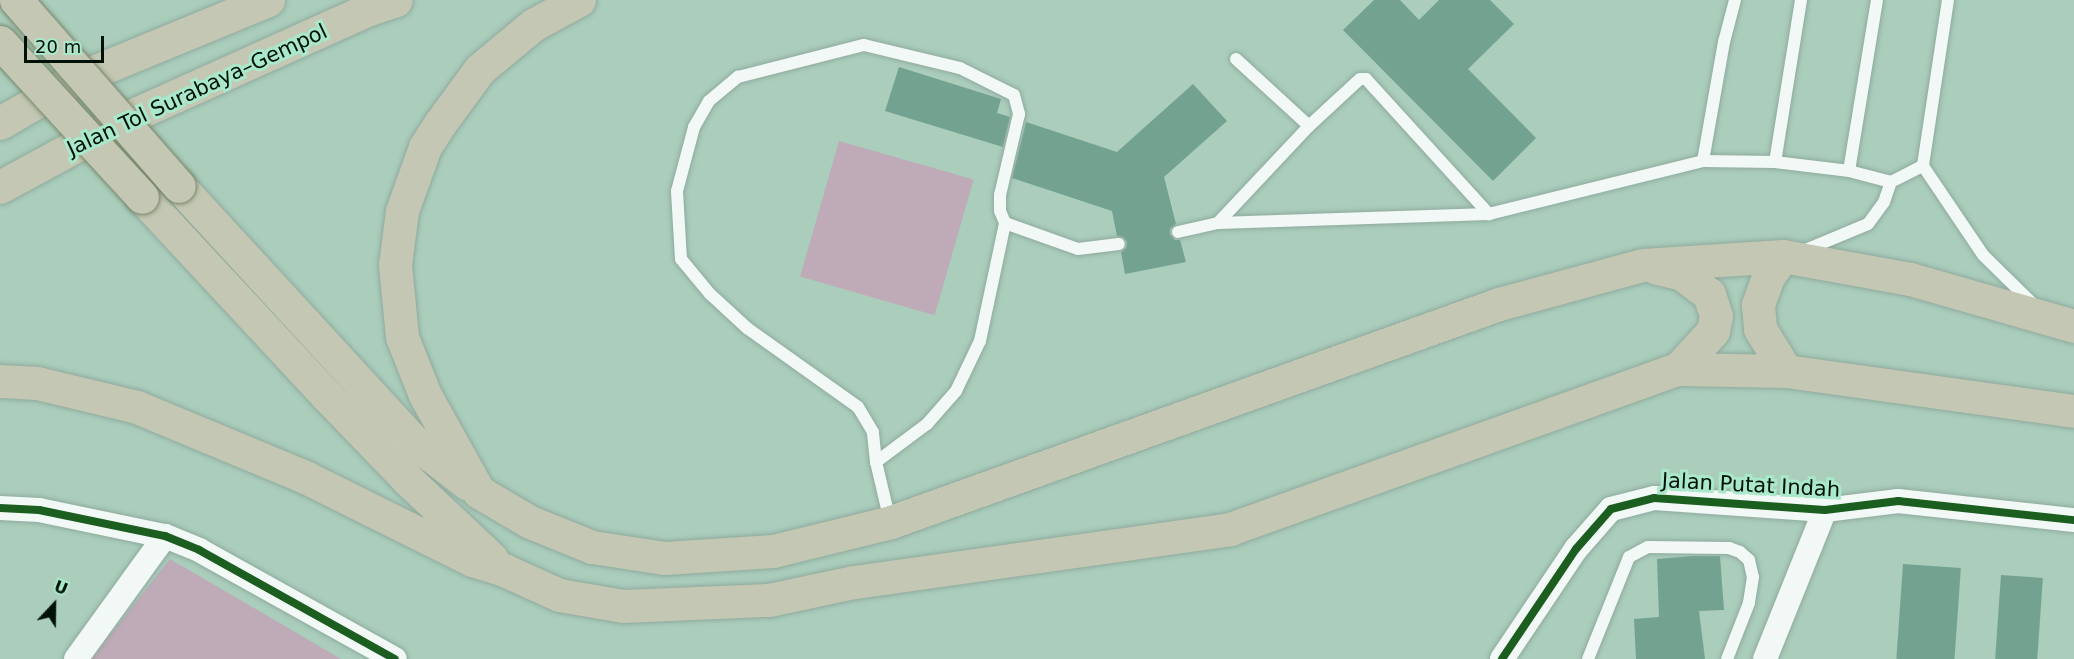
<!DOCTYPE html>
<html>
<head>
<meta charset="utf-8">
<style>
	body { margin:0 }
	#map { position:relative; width:2074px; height:659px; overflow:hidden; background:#aacdbc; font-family:"DejaVu Sans",sans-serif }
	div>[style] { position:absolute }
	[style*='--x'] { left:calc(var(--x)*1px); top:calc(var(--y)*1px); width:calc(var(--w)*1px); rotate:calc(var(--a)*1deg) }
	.green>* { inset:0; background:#bfaab8; transform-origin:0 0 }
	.building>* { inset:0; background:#73a290; transform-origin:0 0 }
	.roads { filter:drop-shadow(0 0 2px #8faa9d) drop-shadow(0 0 2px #8faa9d) }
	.lane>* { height:12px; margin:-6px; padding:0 6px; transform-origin:6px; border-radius:6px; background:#f2f8f5 }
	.street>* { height:24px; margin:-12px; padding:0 12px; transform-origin:12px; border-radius:12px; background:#f2f8f5 }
	.highway>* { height:33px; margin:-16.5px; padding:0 16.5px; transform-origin:16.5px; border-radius:16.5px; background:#c4c7b3 }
	.bridges { filter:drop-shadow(0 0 2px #77876b) drop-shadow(0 0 2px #77876b) }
	.highway-bridge>* { height:33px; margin:-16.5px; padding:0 16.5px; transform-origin:16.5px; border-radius:16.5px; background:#c4c7b3 }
	.cycleway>* { height:8px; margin:-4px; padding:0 4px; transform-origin:4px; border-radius:4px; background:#1b5e20 }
	span { translate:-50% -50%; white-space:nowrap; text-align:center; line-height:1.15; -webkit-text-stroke:6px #a9e8ca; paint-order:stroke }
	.street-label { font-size:21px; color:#001108 }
	.north { position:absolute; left:24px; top:575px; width:60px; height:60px; -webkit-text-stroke:4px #a9e8ca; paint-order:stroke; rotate:22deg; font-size:16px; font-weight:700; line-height:24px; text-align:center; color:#001108 }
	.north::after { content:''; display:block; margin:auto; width:21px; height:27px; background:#001108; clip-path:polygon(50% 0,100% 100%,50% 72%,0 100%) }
	.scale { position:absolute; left:24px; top:36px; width:80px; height:27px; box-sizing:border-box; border:3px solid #001108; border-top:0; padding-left:8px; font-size:18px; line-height:21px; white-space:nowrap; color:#001108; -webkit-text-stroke:4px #a9e8ca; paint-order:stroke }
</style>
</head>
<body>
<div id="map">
	<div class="green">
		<div style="left:839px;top:141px;width:140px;height:141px;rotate:16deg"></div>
		<div style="clip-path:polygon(170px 559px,341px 659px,91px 659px)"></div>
	</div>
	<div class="building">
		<div style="clip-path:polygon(1374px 0,1400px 0,1419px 20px,1439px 0,1490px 0,1514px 24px,1468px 69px,1536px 138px,1493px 181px,1343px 30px)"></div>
		<div style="clip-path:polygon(899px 67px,1001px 99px,997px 113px,1010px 117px,1003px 147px,885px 111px)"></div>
		<div style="clip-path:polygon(1193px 84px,1227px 121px,1164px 177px,1176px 224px,1170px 229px,1170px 234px,1175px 240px,1180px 240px,1186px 262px,1125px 274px,1121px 252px,1126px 248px,1127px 242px,1123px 237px,1117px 236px,1112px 211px,1012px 178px,1026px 122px,1117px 152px)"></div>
		<div style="clip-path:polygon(1693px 556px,1720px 556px,1724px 610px,1699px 611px,1705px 659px,1636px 659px,1634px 619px,1659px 617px,1657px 559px)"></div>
		<div style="left:1903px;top:564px;width:58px;height:95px;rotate:4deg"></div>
		<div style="left:2001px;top:575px;width:42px;height:84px;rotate:4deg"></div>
	</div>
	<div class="roads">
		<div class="lane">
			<div style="--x:1801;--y:0;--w:164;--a:99.1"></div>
			<div style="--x:1775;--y:162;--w:75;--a:6.9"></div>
			<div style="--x:1849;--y:171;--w:43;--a:14.7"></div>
			<div style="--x:1948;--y:0;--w:168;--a:98.6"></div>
			<div style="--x:1923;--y:166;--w:107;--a:56"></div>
			<div style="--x:1983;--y:255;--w:71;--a:44.4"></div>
			<div style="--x:1236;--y:59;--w:99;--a:42.5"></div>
			<div style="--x:1309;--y:126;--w:133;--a:133.2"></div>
			<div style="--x:1218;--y:223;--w:271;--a:-1.9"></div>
			<div style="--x:1489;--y:214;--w:220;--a:-13.9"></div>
			<div style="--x:1703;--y:161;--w:121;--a:-80"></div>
			<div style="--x:1724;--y:42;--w:43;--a:-75.3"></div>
			<div style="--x:1309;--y:126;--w:69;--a:-42.7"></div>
			<div style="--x:1360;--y:79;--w:6;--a:0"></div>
			<div style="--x:1366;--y:79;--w:183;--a:47.7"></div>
			<div style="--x:1703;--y:161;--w:72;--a:0.8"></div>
			<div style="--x:1849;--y:171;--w:173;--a:-80.7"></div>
			<div style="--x:1178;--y:232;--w:41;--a:-12.7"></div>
			<div style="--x:1803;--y:251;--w:70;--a:-22.6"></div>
			<div style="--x:1868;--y:224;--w:27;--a:-54"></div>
			<div style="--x:1884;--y:202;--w:21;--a:-71"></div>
			<div style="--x:1891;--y:182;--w:36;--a:-27"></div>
			<div style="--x:876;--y:462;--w:64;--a:-36.7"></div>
			<div style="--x:927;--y:424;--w:44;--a:-48.7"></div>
			<div style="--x:956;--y:391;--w:55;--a:-64.4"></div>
			<div style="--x:980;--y:341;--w:121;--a:-78"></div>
			<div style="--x:890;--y:521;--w:61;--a:-103.3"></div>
			<div style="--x:876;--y:462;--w:30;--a:-96"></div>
			<div style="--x:873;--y:432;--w:29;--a:-121"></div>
			<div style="--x:858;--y:407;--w:136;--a:-144.6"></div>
			<div style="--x:747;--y:328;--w:50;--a:-137.4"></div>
			<div style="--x:710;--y:294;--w:45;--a:-129.6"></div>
			<div style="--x:681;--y:259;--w:68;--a:-93.4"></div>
			<div style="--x:677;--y:191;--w:66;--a:-75.1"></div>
			<div style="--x:694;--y:127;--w:30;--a:-60"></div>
			<div style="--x:709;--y:101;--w:38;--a:-40"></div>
			<div style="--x:738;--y:77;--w:130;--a:-14.3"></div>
			<div style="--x:864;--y:45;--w:99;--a:13.5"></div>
			<div style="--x:960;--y:68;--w:60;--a:26.6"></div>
			<div style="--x:1014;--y:95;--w:20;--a:75"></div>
			<div style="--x:1019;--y:114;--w:83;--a:103.2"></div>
			<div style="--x:1000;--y:195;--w:16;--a:90"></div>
			<div style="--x:1000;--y:211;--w:13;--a:67"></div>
			<div style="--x:1005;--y:223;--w:77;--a:19.6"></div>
			<div style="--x:1078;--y:249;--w:41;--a:-7"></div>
			<div style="--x:1588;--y:659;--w:110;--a:-68.1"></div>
			<div style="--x:1629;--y:557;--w:21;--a:-28"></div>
			<div style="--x:1648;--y:547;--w:81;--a:0.7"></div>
			<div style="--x:1729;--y:548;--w:12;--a:20"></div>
			<div style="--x:1740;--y:552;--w:12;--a:42"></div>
			<div style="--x:1749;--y:560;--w:17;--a:77"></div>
			<div style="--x:1753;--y:577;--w:26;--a:99"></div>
			<div style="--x:1749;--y:603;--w:60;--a:111.4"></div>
		</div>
		<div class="street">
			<div style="--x:0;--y:508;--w:39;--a:3"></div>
			<div style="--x:39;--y:510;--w:129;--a:11.7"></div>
			<div style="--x:165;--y:536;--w:37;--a:22"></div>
			<div style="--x:199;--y:550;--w:224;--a:29.1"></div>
			<div style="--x:76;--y:659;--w:152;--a:-54.1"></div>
			<div style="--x:1502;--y:659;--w:133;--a:-56.1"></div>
			<div style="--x:1576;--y:549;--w:53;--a:-48.8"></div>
			<div style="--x:1611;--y:509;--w:44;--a:-14.3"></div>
			<div style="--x:1654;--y:498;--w:171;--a:4"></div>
			<div style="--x:1825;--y:510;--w:74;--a:-7"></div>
			<div style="--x:1898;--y:501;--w:177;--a:6.2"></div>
			<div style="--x:1765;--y:659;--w:161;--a:-68.1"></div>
		</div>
		<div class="highway">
			<div style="--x:579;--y:0;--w:52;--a:151.5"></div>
			<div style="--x:533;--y:25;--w:69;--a:140.3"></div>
			<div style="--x:480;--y:69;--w:66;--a:126.3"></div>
			<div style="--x:441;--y:122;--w:30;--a:123"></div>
			<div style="--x:425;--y:147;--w:68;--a:109.8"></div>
			<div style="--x:402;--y:211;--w:54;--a:97.4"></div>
			<div style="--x:395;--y:265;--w:72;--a:84.4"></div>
			<div style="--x:402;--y:337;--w:62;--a:68.4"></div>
			<div style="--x:425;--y:395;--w:111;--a:60.9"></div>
			<div style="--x:479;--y:492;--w:59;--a:30.5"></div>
			<div style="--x:530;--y:522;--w:67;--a:22"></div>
			<div style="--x:592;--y:547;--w:74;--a:8.6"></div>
			<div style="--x:665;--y:558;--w:108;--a:-3.7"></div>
			<div style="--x:773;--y:551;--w:122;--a:-13.8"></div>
			<div style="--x:891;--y:522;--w:646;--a:-19.73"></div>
			<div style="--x:1499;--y:304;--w:149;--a:-15.2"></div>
			<div style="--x:1643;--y:265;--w:140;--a:-3.7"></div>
			<div style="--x:1783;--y:256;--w:129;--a:10.3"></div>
			<div style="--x:1910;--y:279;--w:171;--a:16"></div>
			<div style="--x:0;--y:123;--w:86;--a:-30.2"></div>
			<div style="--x:74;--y:80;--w:210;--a:-22.4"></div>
			<div style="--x:179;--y:186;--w:348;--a:47.4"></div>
			<div style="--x:414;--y:442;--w:68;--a:37.9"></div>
			<div style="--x:0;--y:187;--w:149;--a:-28.5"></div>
			<div style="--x:131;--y:116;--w:261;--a:-24.2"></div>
			<div style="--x:369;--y:9;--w:28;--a:-18"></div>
			<div style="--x:142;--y:197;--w:272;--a:47.1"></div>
			<div style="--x:327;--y:396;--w:117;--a:46"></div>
			<div style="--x:408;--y:480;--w:115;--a:43.2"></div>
			<div style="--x:1783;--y:256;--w:26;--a:126"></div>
			<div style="--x:1768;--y:277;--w:30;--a:110"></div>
			<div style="--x:1758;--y:305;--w:24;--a:85"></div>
			<div style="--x:1760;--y:329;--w:49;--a:58.2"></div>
			<div style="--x:1657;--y:268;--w:26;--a:13"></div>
			<div style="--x:1682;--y:274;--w:34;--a:37"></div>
			<div style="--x:1709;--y:294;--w:23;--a:72"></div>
			<div style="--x:1716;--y:316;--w:15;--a:101"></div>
			<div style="--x:1713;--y:331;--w:52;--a:132.6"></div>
			<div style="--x:0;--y:381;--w:37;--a:3"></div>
			<div style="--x:37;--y:383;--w:103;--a:13.5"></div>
			<div style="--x:137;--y:407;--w:182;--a:22.6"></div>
			<div style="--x:305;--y:477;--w:186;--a:26.4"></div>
			<div style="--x:472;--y:560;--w:34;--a:17"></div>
			<div style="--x:504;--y:570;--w:60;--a:24.4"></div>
			<div style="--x:559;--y:595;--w:65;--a:9.8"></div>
			<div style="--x:623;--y:606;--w:146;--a:-2.4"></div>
			<div style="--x:769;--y:600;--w:87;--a:-12"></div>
			<div style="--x:854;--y:582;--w:380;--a:-8"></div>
			<div style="--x:1230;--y:529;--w:476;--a:-19.7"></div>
			<div style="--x:1678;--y:369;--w:108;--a:1.1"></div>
			<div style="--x:1786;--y:371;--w:291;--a:7.9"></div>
		</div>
	</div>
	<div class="bridges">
		<div class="highway-bridge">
			<div style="--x:16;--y:0;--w:247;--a:48.8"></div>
			<div style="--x:0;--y:42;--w:210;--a:47.5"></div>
		</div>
	</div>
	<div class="cycleway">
		<div style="--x:0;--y:508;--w:39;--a:3"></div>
		<div style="--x:39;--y:510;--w:129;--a:11.7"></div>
		<div style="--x:165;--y:536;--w:37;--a:22"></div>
		<div style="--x:199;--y:550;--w:224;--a:29.1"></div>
		<div style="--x:1502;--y:659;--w:133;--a:-56.1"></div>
		<div style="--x:1576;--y:549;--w:53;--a:-48.8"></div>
		<div style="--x:1611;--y:509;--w:44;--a:-14.3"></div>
		<div style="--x:1654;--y:498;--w:171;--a:4"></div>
		<div style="--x:1825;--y:510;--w:74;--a:-7"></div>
		<div style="--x:1898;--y:501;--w:177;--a:6.2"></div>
	</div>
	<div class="street-label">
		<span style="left:197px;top:90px;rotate:-25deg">Jalan Tol Surabaya–Gempol</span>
		<span style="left:1751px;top:485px;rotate:3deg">Jalan Putat Indah</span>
	</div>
	<div class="north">U</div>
	<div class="scale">20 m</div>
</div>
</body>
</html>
